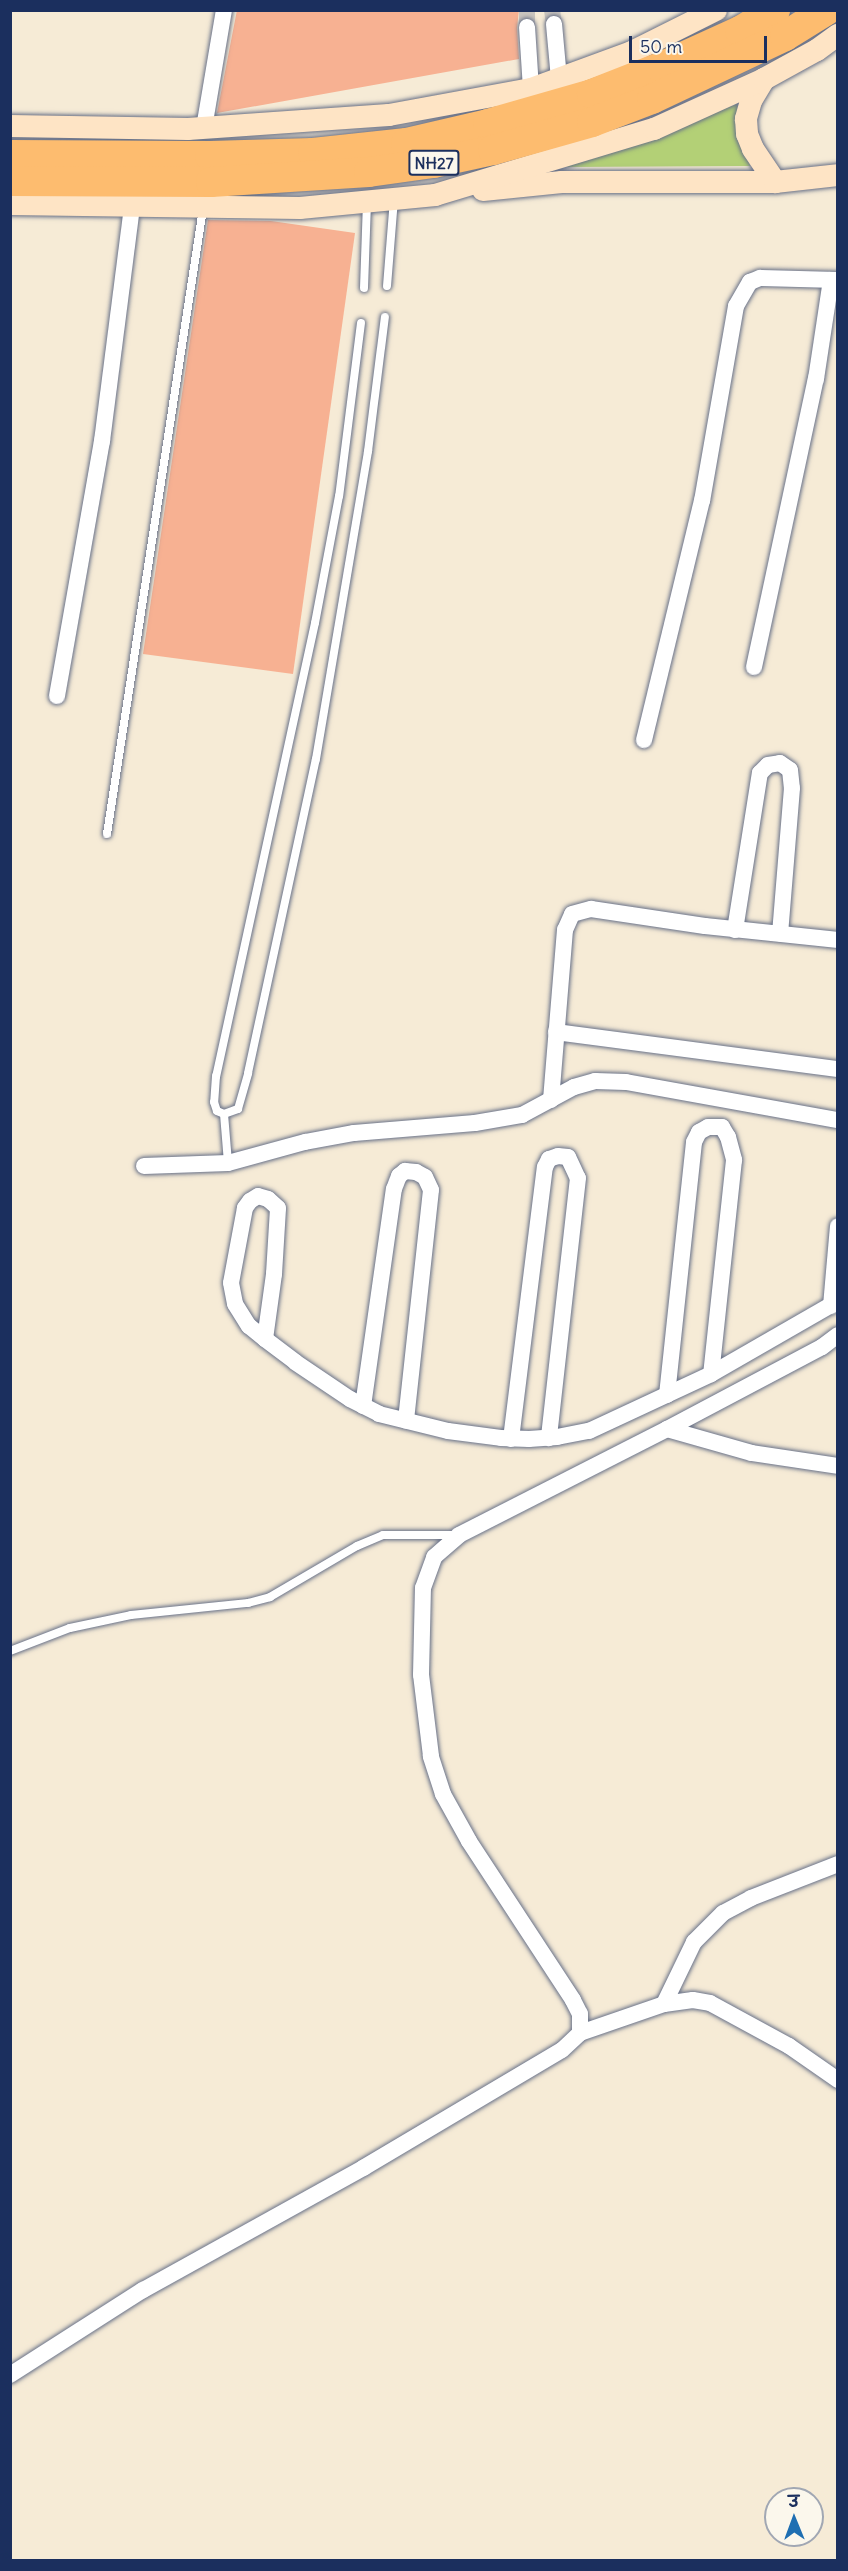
<!DOCTYPE html>
<html>
<head>
<meta charset="utf-8">
<style>
	body { margin:0 }
	#map { position:relative; width:848px; height:2571px; overflow:hidden; background:#f6ebd6; font-family:Delius,"Playpen Sans Deva",sans-serif }
	div>[style] { position:absolute }
	[style*='--x'] { left:calc(var(--x)*1px); top:calc(var(--y)*1px); width:calc(var(--w)*1px); rotate:calc(var(--a)*1deg) }
	.green>* { inset:0; background:#b3d076 }
	.building>* { inset:0; background:#f7b192 }
	.street-tunnel>* { height:16px; margin-top:-8px; transform-origin:0; background:repeating-linear-gradient(90deg,#cac5be 0 16px,transparent 0 24px) }
	.roads { filter:drop-shadow(0 0 2px #687188) drop-shadow(0 0 2px #687188) }
	.lane>* { height:8px; margin:-4px; padding:0 4px; transform-origin:4px; border-radius:4px; background:#fff }
	.street>* { height:16px; margin:-8px; padding:0 8px; transform-origin:8px; border-radius:8px; background:#fff }
	.secondary>* { height:22px; margin:-11px; padding:0 11px; transform-origin:11px; border-radius:11px; background:#fee4c5 }
	.highway>* { height:30px; margin:-15px; padding:0 15px; transform-origin:15px; border-radius:15px; background:#fdbc6f }
	span { translate:-50% -50%; white-space:nowrap; text-align:center; line-height:1.15; -webkit-text-stroke:4.5px #fbf7ec; paint-order:stroke }
	.shield-label span { padding:2px 4px; background:#fbf7ec; border:2px solid; border-radius:4px; -webkit-text-stroke-width:0 }
	.shield-label { font-size:16px; color:#1b2f5e; font-weight:700 }
	.frame { position:absolute; inset:0; border:12px solid #1b2f5e; pointer-events:none }
	.north { position:absolute; left:764px; top:2487px; width:60px; height:60px; box-sizing:border-box; background:#fbf7ec; border:2px solid #a1a7b3; border-radius:50%; rotate:359deg; font-size:16px; font-weight:700; line-height:24px; text-align:center; color:#1b2f5e }
	.north::after { content:''; display:block; margin:auto; width:21px; height:27px; background:#1f6fb2; clip-path:polygon(50% 0,100% 100%,50% 72%,0 100%) }
	.scale { position:absolute; left:629px; top:36px; width:138px; height:27px; box-sizing:border-box; border:3px solid #1b2f5e; border-top:0; padding-left:8px; font-size:18px; line-height:21px; white-space:nowrap; color:#1b2f5e; -webkit-text-stroke:4px #fbf7ec; paint-order:stroke }
</style>
</head>
<body>
<div id="map">
	<div class="green">
		<div style="clip-path:polygon(737px 104px,750px 166px,563px 167px)"></div>
	</div>
	<div class="building">
		<div style="clip-path:polygon(237px 10px,519px 10px,517px 28px,519px 59px,217px 113px)"></div>
		<div style="clip-path:polygon(208px 220px,271px 221px,355px 233px,293px 674px,143px 654px)"></div>
	</div>
	<div class="street-tunnel">
		<div style="--x:527;--y:10;--w:17;--a:90"></div>
		<div style="--x:552;--y:10;--w:14;--a:82"></div>
	</div>
	<div class="roads">
		<div class="lane">
			<div style="--x:387;--y:286;--w:87;--a:-85.4"></div>
			<div style="--x:364;--y:288;--w:86;--a:-88"></div>
			<div style="--x:361;--y:323;--w:174;--a:97.2"></div>
			<div style="--x:339;--y:496;--w:129;--a:100.7"></div>
			<div style="--x:315;--y:623;--w:464;--a:102.3"></div>
			<div style="--x:216;--y:1076;--w:26;--a:94"></div>
			<div style="--x:214;--y:1102;--w:9;--a:72"></div>
			<div style="--x:217;--y:1111;--w:8;--a:23"></div>
			<div style="--x:224;--y:1114;--w:15;--a:-20"></div>
			<div style="--x:238;--y:1109;--w:37;--a:-74"></div>
			<div style="--x:248;--y:1073;--w:321;--a:-77.8"></div>
			<div style="--x:316;--y:759;--w:312;--a:-80.4"></div>
			<div style="--x:368;--y:451;--w:135;--a:-82.8"></div>
			<div style="--x:107;--y:834;--w:632;--a:-81.27"></div>
			<div style="--x:224;--y:1114;--w:49;--a:85.3"></div>
			<div style="--x:10;--y:1651;--w:64;--a:-21"></div>
			<div style="--x:70;--y:1628;--w:62;--a:-12"></div>
			<div style="--x:131;--y:1615;--w:118;--a:-5.9"></div>
			<div style="--x:248;--y:1603;--w:23;--a:-15"></div>
			<div style="--x:270;--y:1597;--w:101;--a:-30.4"></div>
			<div style="--x:357;--y:1546;--w:28;--a:-23"></div>
			<div style="--x:383;--y:1535;--w:73;--a:0"></div>
		</div>
		<div class="street">
			<div style="--x:554;--y:24;--w:55;--a:84.8"></div>
			<div style="--x:527;--y:27;--w:62;--a:86.3"></div>
			<div style="--x:204;--y:128;--w:120;--a:-80.4"></div>
			<div style="--x:754;--y:667;--w:295;--a:-77.9"></div>
			<div style="--x:816;--y:379;--w:100;--a:-81.4"></div>
			<div style="--x:57;--y:696;--w:259;--a:-80"></div>
			<div style="--x:102;--y:441;--w:237;--a:-82.7"></div>
			<div style="--x:644;--y:740;--w:246;--a:-76.4"></div>
			<div style="--x:702;--y:501;--w:198;--a:-80.1"></div>
			<div style="--x:736;--y:306;--w:28;--a:-60"></div>
			<div style="--x:750;--y:282;--w:11;--a:-22"></div>
			<div style="--x:760;--y:278;--w:78;--a:1.5"></div>
			<div style="--x:735;--y:930;--w:159;--a:-81"></div>
			<div style="--x:760;--y:773;--w:11;--a:-45"></div>
			<div style="--x:768;--y:765;--w:12;--a:-9"></div>
			<div style="--x:780;--y:763;--w:12;--a:35"></div>
			<div style="--x:790;--y:770;--w:18;--a:84"></div>
			<div style="--x:792;--y:788;--w:146;--a:94.7"></div>
			<div style="--x:556;--y:1032;--w:284;--a:7.5"></div>
			<div style="--x:551;--y:1100;--w:171;--a:-85.3"></div>
			<div style="--x:565;--y:930;--w:17;--a:-66"></div>
			<div style="--x:572;--y:914;--w:20;--a:-15"></div>
			<div style="--x:591;--y:909;--w:115;--a:8.5"></div>
			<div style="--x:705;--y:926;--w:134;--a:6"></div>
			<div style="--x:144;--y:1166;--w:84;--a:-2"></div>
			<div style="--x:228;--y:1163;--w:80;--a:-15.3"></div>
			<div style="--x:305;--y:1142;--w:50;--a:-10.4"></div>
			<div style="--x:354;--y:1133;--w:121;--a:-4.7"></div>
			<div style="--x:475;--y:1123;--w:48;--a:-9.7"></div>
			<div style="--x:522;--y:1115;--w:59;--a:-28.3"></div>
			<div style="--x:574;--y:1087;--w:22;--a:-16"></div>
			<div style="--x:595;--y:1081;--w:31;--a:2"></div>
			<div style="--x:626;--y:1082;--w:215;--a:10.2"></div>
			<div style="--x:831;--y:1306;--w:80;--a:-85"></div>
			<div style="--x:265;--y:1339;--w:66;--a:-82.1"></div>
			<div style="--x:274;--y:1274;--w:66;--a:-86.5"></div>
			<div style="--x:278;--y:1208;--w:13;--a:-138"></div>
			<div style="--x:268;--y:1199;--w:10;--a:-163"></div>
			<div style="--x:258;--y:1196;--w:9;--a:148"></div>
			<div style="--x:250;--y:1201;--w:9;--a:126"></div>
			<div style="--x:245;--y:1208;--w:76;--a:100.6"></div>
			<div style="--x:231;--y:1283;--w:21;--a:79"></div>
			<div style="--x:235;--y:1304;--w:26;--a:58"></div>
			<div style="--x:249;--y:1326;--w:21;--a:39"></div>
			<div style="--x:265;--y:1339;--w:38;--a:37"></div>
			<div style="--x:295;--y:1362;--w:66;--a:33.9"></div>
			<div style="--x:350;--y:1399;--w:33;--a:27"></div>
			<div style="--x:379;--y:1414;--w:71;--a:13.8"></div>
			<div style="--x:448;--y:1431;--w:53;--a:7.5"></div>
			<div style="--x:501;--y:1438;--w:28;--a:2"></div>
			<div style="--x:529;--y:1439;--w:28;--a:-4"></div>
			<div style="--x:557;--y:1437;--w:33;--a:-11"></div>
			<div style="--x:589;--y:1431;--w:135;--a:-25"></div>
			<div style="--x:711;--y:1374;--w:146;--a:-29.9"></div>
			<div style="--x:667;--y:1395;--w:254;--a:-83.9"></div>
			<div style="--x:694;--y:1142;--w:11;--a:-63"></div>
			<div style="--x:699;--y:1132;--w:10;--a:-29"></div>
			<div style="--x:708;--y:1127;--w:14;--a:0"></div>
			<div style="--x:722;--y:1127;--w:12;--a:59"></div>
			<div style="--x:728;--y:1137;--w:24;--a:75"></div>
			<div style="--x:734;--y:1160;--w:215;--a:96.1"></div>
			<div style="--x:363;--y:1406;--w:219;--a:-81.9"></div>
			<div style="--x:394;--y:1189;--w:14;--a:-69"></div>
			<div style="--x:399;--y:1176;--w:8;--a:-40"></div>
			<div style="--x:405;--y:1171;--w:11;--a:5"></div>
			<div style="--x:416;--y:1172;--w:10;--a:29"></div>
			<div style="--x:425;--y:1177;--w:14;--a:65"></div>
			<div style="--x:431;--y:1190;--w:232;--a:96.2"></div>
			<div style="--x:667;--y:1429;--w:88;--a:15.8"></div>
			<div style="--x:752;--y:1453;--w:87;--a:8.6"></div>
			<div style="--x:511;--y:1439;--w:274;--a:-82.9"></div>
			<div style="--x:545;--y:1167;--w:9;--a:-63"></div>
			<div style="--x:549;--y:1159;--w:9;--a:-18"></div>
			<div style="--x:558;--y:1156;--w:10;--a:6"></div>
			<div style="--x:568;--y:1157;--w:23;--a:65"></div>
			<div style="--x:578;--y:1178;--w:262;--a:96.4"></div>
			<div style="--x:664;--y:2004;--w:69;--a:-64.2"></div>
			<div style="--x:694;--y:1942;--w:41;--a:-45"></div>
			<div style="--x:723;--y:1913;--w:32;--a:-28"></div>
			<div style="--x:751;--y:1898;--w:93;--a:-21.3"></div>
			<div style="--x:580;--y:2033;--w:89;--a:-19"></div>
			<div style="--x:664;--y:2004;--w:29;--a:-8"></div>
			<div style="--x:693;--y:2000;--w:17;--a:10"></div>
			<div style="--x:710;--y:2003;--w:90;--a:28.6"></div>
			<div style="--x:789;--y:2046;--w:60;--a:34.8"></div>
			<div style="--x:10;--y:2375;--w:158;--a:-32.6"></div>
			<div style="--x:143;--y:2290;--w:252;--a:-29"></div>
			<div style="--x:363;--y:2168;--w:231;--a:-30.7"></div>
			<div style="--x:562;--y:2050;--w:25;--a:-43"></div>
			<div style="--x:580;--y:2033;--w:19;--a:-90"></div>
			<div style="--x:580;--y:2014;--w:16;--a:-117"></div>
			<div style="--x:573;--y:2000;--w:190;--a:-123.2"></div>
			<div style="--x:469;--y:1841;--w:54;--a:-119"></div>
			<div style="--x:443;--y:1794;--w:40;--a:-108"></div>
			<div style="--x:431;--y:1756;--w:82;--a:-97"></div>
			<div style="--x:421;--y:1675;--w:87;--a:-88.7"></div>
			<div style="--x:423;--y:1588;--w:33;--a:-70"></div>
			<div style="--x:434;--y:1557;--w:33;--a:-41"></div>
			<div style="--x:459;--y:1535;--w:233;--a:-27"></div>
			<div style="--x:667;--y:1429;--w:175;--a:-27.9"></div>
			<div style="--x:822;--y:1347;--w:20;--a:-37"></div>
		</div>
		<div class="secondary">
			<div style="--x:764;--y:79;--w:26;--a:121"></div>
			<div style="--x:751;--y:101;--w:19;--a:106"></div>
			<div style="--x:746;--y:119;--w:15;--a:86"></div>
			<div style="--x:747;--y:134;--w:16;--a:68"></div>
			<div style="--x:753;--y:149;--w:40;--a:56"></div>
			<div style="--x:10;--y:126;--w:178;--a:1"></div>
			<div style="--x:188;--y:129;--w:201;--a:-4"></div>
			<div style="--x:389;--y:115;--w:144;--a:-10.4"></div>
			<div style="--x:531;--y:89;--w:108;--a:-20.1"></div>
			<div style="--x:632;--y:52;--w:94;--a:-26.6"></div>
			<div style="--x:483;--y:190;--w:79;--a:-5.8"></div>
			<div style="--x:562;--y:182;--w:213;--a:0"></div>
			<div style="--x:775;--y:182;--w:63;--a:-6.3"></div>
			<div style="--x:10;--y:204;--w:290;--a:0.8"></div>
			<div style="--x:300;--y:208;--w:136;--a:-5.5"></div>
			<div style="--x:435;--y:195;--w:229;--a:-16.8"></div>
			<div style="--x:654;--y:129;--w:121;--a:-24.4"></div>
			<div style="--x:764;--y:79;--w:60;--a:-28.7"></div>
			<div style="--x:817;--y:50;--w:26;--a:-36"></div>
		</div>
		<div class="highway">
			<div style="--x:10;--y:155;--w:200;--a:0.3"></div>
			<div style="--x:210;--y:156;--w:103;--a:-1.7"></div>
			<div style="--x:313;--y:153;--w:94;--a:-6.1"></div>
			<div style="--x:406;--y:143;--w:84;--a:-13"></div>
			<div style="--x:488;--y:124;--w:108;--a:-16.1"></div>
			<div style="--x:592;--y:94;--w:74;--a:-21.4"></div>
			<div style="--x:661;--y:67;--w:87;--a:-24.5"></div>
			<div style="--x:740;--y:31;--w:41;--a:-31"></div>
			<div style="--x:10;--y:181;--w:201;--a:0.3"></div>
			<div style="--x:211;--y:182;--w:158;--a:-3.6"></div>
			<div style="--x:369;--y:172;--w:65;--a:-8"></div>
			<div style="--x:433;--y:163;--w:61;--a:-12.2"></div>
			<div style="--x:493;--y:150;--w:103;--a:-15.8"></div>
			<div style="--x:592;--y:122;--w:64;--a:-21"></div>
			<div style="--x:652;--y:99;--w:147;--a:-25.3"></div>
			<div style="--x:785;--y:36;--w:49;--a:-31.8"></div>
		</div>
	</div>
	<div class="shield-label">
		<span style="left:434px;top:163px">NH27</span>
	</div>
	<div class="frame"></div>
	<div class="north">उ</div>
	<div class="scale">50 m</div>
</div>
</body>
</html>
